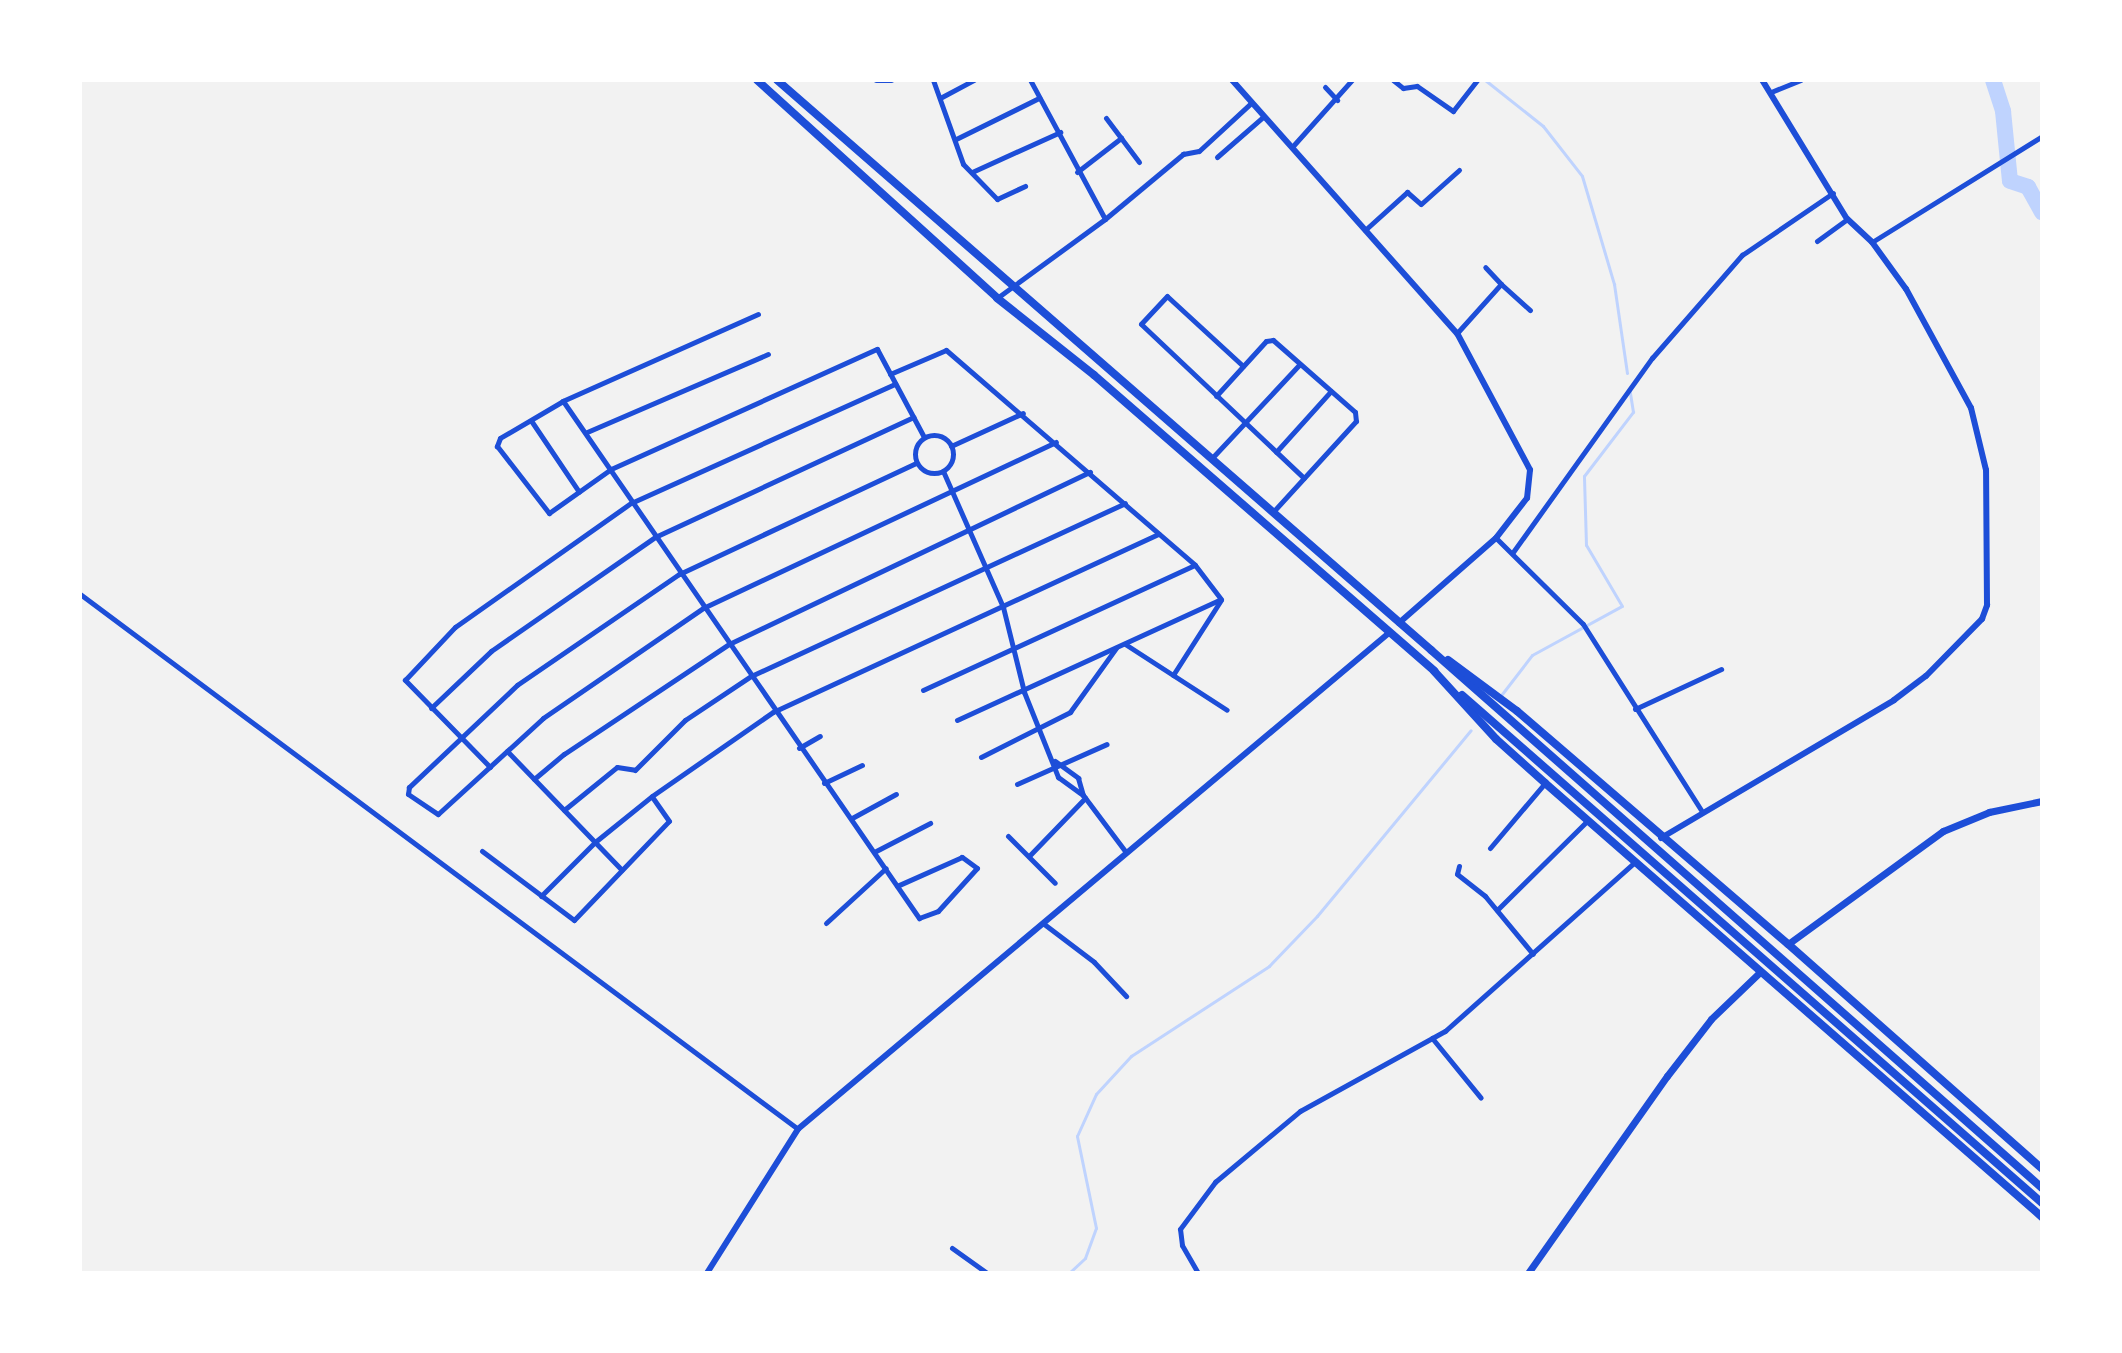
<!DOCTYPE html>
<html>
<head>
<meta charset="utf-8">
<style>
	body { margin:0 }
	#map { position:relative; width:2122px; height:1353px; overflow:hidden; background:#f2f2f2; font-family:"Public Sans",sans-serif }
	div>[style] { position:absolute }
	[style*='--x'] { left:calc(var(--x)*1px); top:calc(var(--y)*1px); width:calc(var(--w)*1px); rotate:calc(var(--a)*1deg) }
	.stream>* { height:3px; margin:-1.5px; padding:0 1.5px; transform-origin:1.5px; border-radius:1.5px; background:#bfd3fe }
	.river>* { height:16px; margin:-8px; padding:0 8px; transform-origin:8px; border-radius:8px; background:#bfd3fe }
	.minor>* { height:5px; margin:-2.5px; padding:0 2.5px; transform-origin:2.5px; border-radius:2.5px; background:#1d4ed8 }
	.minor>.ring { margin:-2.5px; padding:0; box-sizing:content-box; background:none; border:5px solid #1d4ed8; border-radius:50% }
	.tertiary>* { height:6px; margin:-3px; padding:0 3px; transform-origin:3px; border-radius:3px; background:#1d4ed8 }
	.secondary>* { height:7px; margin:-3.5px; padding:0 3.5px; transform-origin:3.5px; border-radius:3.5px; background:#1d4ed8 }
	.trunk>* { height:8px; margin:-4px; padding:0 4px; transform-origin:4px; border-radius:4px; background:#1d4ed8 }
	.motorway>* { height:8px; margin:-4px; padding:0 4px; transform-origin:4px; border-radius:4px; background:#1d4ed8 }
	span { translate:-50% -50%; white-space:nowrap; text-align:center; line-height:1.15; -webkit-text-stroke:6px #fff; paint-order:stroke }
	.frame { position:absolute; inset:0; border:82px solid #fff; pointer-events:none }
</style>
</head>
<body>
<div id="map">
	<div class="stream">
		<div style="--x:1485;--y:80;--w:74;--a:38.4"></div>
		<div style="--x:1543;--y:126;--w:63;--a:52"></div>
		<div style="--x:1582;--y:176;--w:113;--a:73.5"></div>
		<div style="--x:1614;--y:284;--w:90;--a:81.7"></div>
		<div style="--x:1502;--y:694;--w:49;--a:-52.4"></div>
		<div style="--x:1532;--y:655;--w:102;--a:-28.6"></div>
		<div style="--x:1622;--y:606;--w:71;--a:-120.5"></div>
		<div style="--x:1586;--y:545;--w:69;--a:-91.7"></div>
		<div style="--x:1584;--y:476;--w:81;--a:-52.6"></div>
		<div style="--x:1633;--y:412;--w:20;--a:-99"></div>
		<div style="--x:1069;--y:1273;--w:22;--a:-43"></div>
		<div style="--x:1085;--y:1258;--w:32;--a:-70"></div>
		<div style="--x:1096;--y:1228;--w:94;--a:-101.7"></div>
		<div style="--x:1077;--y:1136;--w:46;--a:-65.7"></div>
		<div style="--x:1096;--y:1094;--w:52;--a:-47.4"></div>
		<div style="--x:1131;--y:1056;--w:165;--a:-33.1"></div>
		<div style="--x:1269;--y:966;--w:69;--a:-46.2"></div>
		<div style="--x:1317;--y:916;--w:241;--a:-50.4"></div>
	</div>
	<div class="river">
		<div style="--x:1993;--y:80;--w:33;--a:72"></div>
		<div style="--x:2003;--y:111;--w:70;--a:84.3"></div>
		<div style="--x:2010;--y:181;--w:19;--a:18"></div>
		<div style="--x:2028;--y:187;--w:29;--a:61"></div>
	</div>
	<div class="minor">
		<div style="--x:876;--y:80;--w:15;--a:0"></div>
		<div style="--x:933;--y:80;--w:89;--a:70.3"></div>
		<div style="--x:963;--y:164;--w:49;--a:45.8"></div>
		<div style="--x:997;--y:199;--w:31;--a:-25"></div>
		<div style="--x:1393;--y:80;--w:13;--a:39"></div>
		<div style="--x:1403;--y:88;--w:14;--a:-8"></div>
		<div style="--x:1417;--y:86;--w:44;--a:34.8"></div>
		<div style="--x:1453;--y:111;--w:39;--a:-52"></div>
		<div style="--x:1325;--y:87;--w:18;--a:47"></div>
		<div style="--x:1771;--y:92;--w:32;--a:-22"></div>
		<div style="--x:940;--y:98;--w:38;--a:-28"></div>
		<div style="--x:1106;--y:118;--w:55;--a:53.1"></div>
		<div style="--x:956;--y:139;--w:93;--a:-26.3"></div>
		<div style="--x:1292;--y:147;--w:90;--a:-48.2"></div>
		<div style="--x:1217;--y:157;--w:61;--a:-41"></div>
		<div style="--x:972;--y:172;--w:97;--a:-24.4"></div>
		<div style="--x:1077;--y:172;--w:56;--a:-37.7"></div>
		<div style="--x:1105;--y:219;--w:102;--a:-39.8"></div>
		<div style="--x:1183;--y:154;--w:16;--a:-11"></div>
		<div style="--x:1199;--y:151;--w:71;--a:-42.7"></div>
		<div style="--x:1365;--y:230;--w:57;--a:-42.1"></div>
		<div style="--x:1407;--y:192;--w:18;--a:41"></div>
		<div style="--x:1421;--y:204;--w:51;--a:-41.8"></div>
		<div style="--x:1817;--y:241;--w:37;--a:-36"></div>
		<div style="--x:1872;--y:242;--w:200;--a:-31.9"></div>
		<div style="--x:1501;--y:284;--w:39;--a:42"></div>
		<div style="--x:997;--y:298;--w:134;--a:-36.2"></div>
		<div style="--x:1105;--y:219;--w:158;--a:-118.3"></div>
		<div style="--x:758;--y:314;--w:214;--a:156"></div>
		<div style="--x:563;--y:401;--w:73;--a:149.6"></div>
		<div style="--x:500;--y:438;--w:9;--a:111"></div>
		<div style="--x:497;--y:446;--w:85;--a:52.2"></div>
		<div style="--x:549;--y:513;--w:76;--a:-35.4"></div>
		<div style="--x:611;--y:469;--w:292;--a:-24.3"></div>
		<div style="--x:877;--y:349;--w:100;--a:61.9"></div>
		<div style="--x:1457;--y:333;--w:66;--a:-48.1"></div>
		<div style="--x:1501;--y:284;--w:23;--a:-133"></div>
		<div style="--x:1243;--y:366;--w:103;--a:-137.4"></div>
		<div style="--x:1167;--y:296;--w:38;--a:133"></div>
		<div style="--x:1141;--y:324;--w:224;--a:43.4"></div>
		<div style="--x:890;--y:374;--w:61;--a:-23.2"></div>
		<div style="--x:946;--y:350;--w:329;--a:40.8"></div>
		<div style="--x:1195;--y:565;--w:43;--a:52.6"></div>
		<div style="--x:1216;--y:396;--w:74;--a:-47.7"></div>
		<div style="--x:1266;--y:341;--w:7;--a:-8"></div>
		<div style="--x:1273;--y:340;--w:109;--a:41.3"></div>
		<div style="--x:1355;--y:412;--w:9;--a:84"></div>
		<div style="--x:1356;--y:421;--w:123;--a:132.4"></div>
		<div style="--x:563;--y:401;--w:628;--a:55.45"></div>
		<div style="--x:919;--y:918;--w:20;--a:-20"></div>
		<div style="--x:938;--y:911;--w:58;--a:-47.8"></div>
		<div style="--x:977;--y:868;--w:19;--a:-144"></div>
		<div style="--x:962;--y:857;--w:71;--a:156"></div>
		<div style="--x:532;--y:422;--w:84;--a:56.1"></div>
		<div style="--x:587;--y:432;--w:197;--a:-23.3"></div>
		<div class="ring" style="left:915px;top:435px;width:33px;height:33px"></div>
		<div style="--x:951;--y:446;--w:79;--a:-24.6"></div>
		<div style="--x:1276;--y:452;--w:82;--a:-48"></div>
		<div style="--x:1211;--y:459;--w:130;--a:-46.9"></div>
		<div style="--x:916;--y:463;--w:262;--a:154.9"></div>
		<div style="--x:679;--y:574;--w:196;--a:145.6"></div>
		<div style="--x:517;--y:685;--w:149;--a:136.6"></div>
		<div style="--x:409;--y:787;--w:7;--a:98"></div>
		<div style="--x:408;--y:794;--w:36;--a:34"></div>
		<div style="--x:438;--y:814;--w:142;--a:-42.4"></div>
		<div style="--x:543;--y:718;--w:194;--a:-34.5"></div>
		<div style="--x:703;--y:608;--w:390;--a:-25.2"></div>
		<div style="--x:943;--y:471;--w:149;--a:66.2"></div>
		<div style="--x:1003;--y:607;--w:88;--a:76.1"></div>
		<div style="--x:1024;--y:692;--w:92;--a:68.2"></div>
		<div style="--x:1058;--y:777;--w:31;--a:36"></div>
		<div style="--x:1496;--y:538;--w:122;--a:44.7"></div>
		<div style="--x:1583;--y:624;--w:220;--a:57.6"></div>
		<div style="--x:1513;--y:552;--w:239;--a:-54.4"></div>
		<div style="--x:1652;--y:358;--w:137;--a:-48.9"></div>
		<div style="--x:1742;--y:255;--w:110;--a:-34.3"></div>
		<div style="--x:80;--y:594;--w:895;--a:36.69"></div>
		<div style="--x:1125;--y:644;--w:121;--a:32.9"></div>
		<div style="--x:1173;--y:675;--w:89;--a:-57.4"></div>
		<div style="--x:923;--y:690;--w:299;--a:-24.7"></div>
		<div style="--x:431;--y:708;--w:83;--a:-43.5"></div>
		<div style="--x:491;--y:651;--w:200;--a:-34.8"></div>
		<div style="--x:655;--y:537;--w:285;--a:-24.9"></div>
		<div style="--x:1635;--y:709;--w:95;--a:-24.9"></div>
		<div style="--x:957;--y:720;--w:290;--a:-24.6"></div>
		<div style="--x:799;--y:748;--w:24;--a:-30"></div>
		<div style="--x:507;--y:751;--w:165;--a:46"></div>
		<div style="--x:981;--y:757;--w:100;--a:-26.8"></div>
		<div style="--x:1070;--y:712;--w:79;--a:-54.3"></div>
		<div style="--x:1055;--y:761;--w:29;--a:36"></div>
		<div style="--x:1078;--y:778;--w:18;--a:74"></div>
		<div style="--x:1083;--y:795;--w:70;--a:53.1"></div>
		<div style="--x:490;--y:767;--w:122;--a:-134.3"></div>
		<div style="--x:405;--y:680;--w:73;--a:-46.7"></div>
		<div style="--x:455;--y:627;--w:215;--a:-35.2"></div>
		<div style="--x:631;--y:503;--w:290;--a:-24.3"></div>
		<div style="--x:534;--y:779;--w:39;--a:-40"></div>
		<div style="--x:564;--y:754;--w:198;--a:-33.7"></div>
		<div style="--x:729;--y:644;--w:400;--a:-25.5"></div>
		<div style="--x:824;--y:783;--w:42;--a:-25.3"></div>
		<div style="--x:1017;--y:784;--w:98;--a:-24"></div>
		<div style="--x:564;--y:810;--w:68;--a:-39.1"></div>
		<div style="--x:617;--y:767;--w:18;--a:9"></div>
		<div style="--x:635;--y:770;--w:71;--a:-45"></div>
		<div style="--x:685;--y:720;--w:79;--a:-33.7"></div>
		<div style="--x:751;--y:676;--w:412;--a:-24.8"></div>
		<div style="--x:852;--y:818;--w:50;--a:-28.6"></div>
		<div style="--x:1008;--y:836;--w:66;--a:45"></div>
		<div style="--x:1490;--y:848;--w:85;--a:-49.8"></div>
		<div style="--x:482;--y:851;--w:115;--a:36.9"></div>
		<div style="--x:574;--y:920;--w:137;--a:-46.2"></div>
		<div style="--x:669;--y:821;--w:29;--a:-125"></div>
		<div style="--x:876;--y:851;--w:61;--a:-27.4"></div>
		<div style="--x:1029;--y:856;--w:81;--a:-46"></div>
		<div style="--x:1459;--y:866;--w:8;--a:104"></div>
		<div style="--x:1457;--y:874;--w:36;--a:38"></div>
		<div style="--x:1485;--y:896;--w:75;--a:50.4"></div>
		<div style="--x:541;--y:896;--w:76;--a:-45"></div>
		<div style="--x:595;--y:842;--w:73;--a:-38.9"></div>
		<div style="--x:652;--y:796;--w:147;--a:-34.8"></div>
		<div style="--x:773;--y:712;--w:425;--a:-24.8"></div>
		<div style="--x:1497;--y:910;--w:127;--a:-44.7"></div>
		<div style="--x:826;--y:923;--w:81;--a:-42.5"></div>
		<div style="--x:1044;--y:924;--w:63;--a:37.2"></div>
		<div style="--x:1094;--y:962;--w:47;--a:46.7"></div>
		<div style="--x:1432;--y:1038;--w:77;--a:50.8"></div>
		<div style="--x:952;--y:1248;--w:43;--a:35.5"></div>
		<div style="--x:1198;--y:1273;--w:32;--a:-120"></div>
		<div style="--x:1182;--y:1245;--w:16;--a:-97"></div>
		<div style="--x:1180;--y:1229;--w:59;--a:-53.3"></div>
		<div style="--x:1215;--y:1182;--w:111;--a:-39.9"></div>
		<div style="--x:1300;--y:1111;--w:166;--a:-28.9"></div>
		<div style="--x:1445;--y:1031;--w:254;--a:-41.7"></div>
	</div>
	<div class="tertiary">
		<div style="--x:1232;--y:80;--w:339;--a:48.4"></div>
		<div style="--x:1457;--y:333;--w:155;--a:61.9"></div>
		<div style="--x:1530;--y:470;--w:28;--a:96"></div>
		<div style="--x:1527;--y:498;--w:51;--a:127.8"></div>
		<div style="--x:1496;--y:538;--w:129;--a:138.8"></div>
		<div style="--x:1661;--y:838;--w:271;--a:-30.6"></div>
		<div style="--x:1894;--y:700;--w:40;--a:-37"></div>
		<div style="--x:1926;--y:676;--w:80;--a:-45.5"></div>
		<div style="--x:1982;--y:619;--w:15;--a:-70"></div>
		<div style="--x:1987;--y:605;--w:135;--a:-90.4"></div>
		<div style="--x:1986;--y:470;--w:64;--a:-103.6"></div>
		<div style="--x:1971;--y:408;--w:136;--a:-118.6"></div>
		<div style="--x:1906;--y:289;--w:58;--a:-125.9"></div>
		<div style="--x:1872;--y:242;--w:34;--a:-137"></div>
		<div style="--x:1847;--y:219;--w:163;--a:-121.4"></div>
		<div style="--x:707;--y:1273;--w:170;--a:-57.7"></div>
		<div style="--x:798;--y:1129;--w:773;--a:-40.01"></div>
	</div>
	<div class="secondary">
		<div style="--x:1788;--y:944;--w:192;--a:-36.1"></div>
		<div style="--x:1943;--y:831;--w:50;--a:-22.4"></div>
		<div style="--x:1989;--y:812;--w:54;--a:-11.7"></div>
		<div style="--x:1528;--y:1273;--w:241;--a:-54.8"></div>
		<div style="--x:1667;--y:1076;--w:72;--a:-52.3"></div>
		<div style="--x:1711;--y:1019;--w:65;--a:-43.8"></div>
	</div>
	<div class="trunk">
		<div style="--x:757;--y:80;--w:324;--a:42.2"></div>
		<div style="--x:997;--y:298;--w:124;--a:38.4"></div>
		<div style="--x:1094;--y:375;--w:451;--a:41"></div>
		<div style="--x:777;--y:80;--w:868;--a:41.07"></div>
	</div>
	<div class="motorway">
		<div style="--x:1431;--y:650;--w:814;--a:41.36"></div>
		<div style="--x:1448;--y:660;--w:86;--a:36.5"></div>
		<div style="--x:1517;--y:711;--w:357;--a:40.7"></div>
		<div style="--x:1788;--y:944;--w:339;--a:41.5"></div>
		<div style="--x:1434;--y:671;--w:92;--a:47.6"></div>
		<div style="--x:1496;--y:739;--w:66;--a:41.9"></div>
		<div style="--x:1545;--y:783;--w:660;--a:41.13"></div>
		<div style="--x:1462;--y:695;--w:771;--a:41.21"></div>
	</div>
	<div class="frame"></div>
</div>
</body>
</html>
